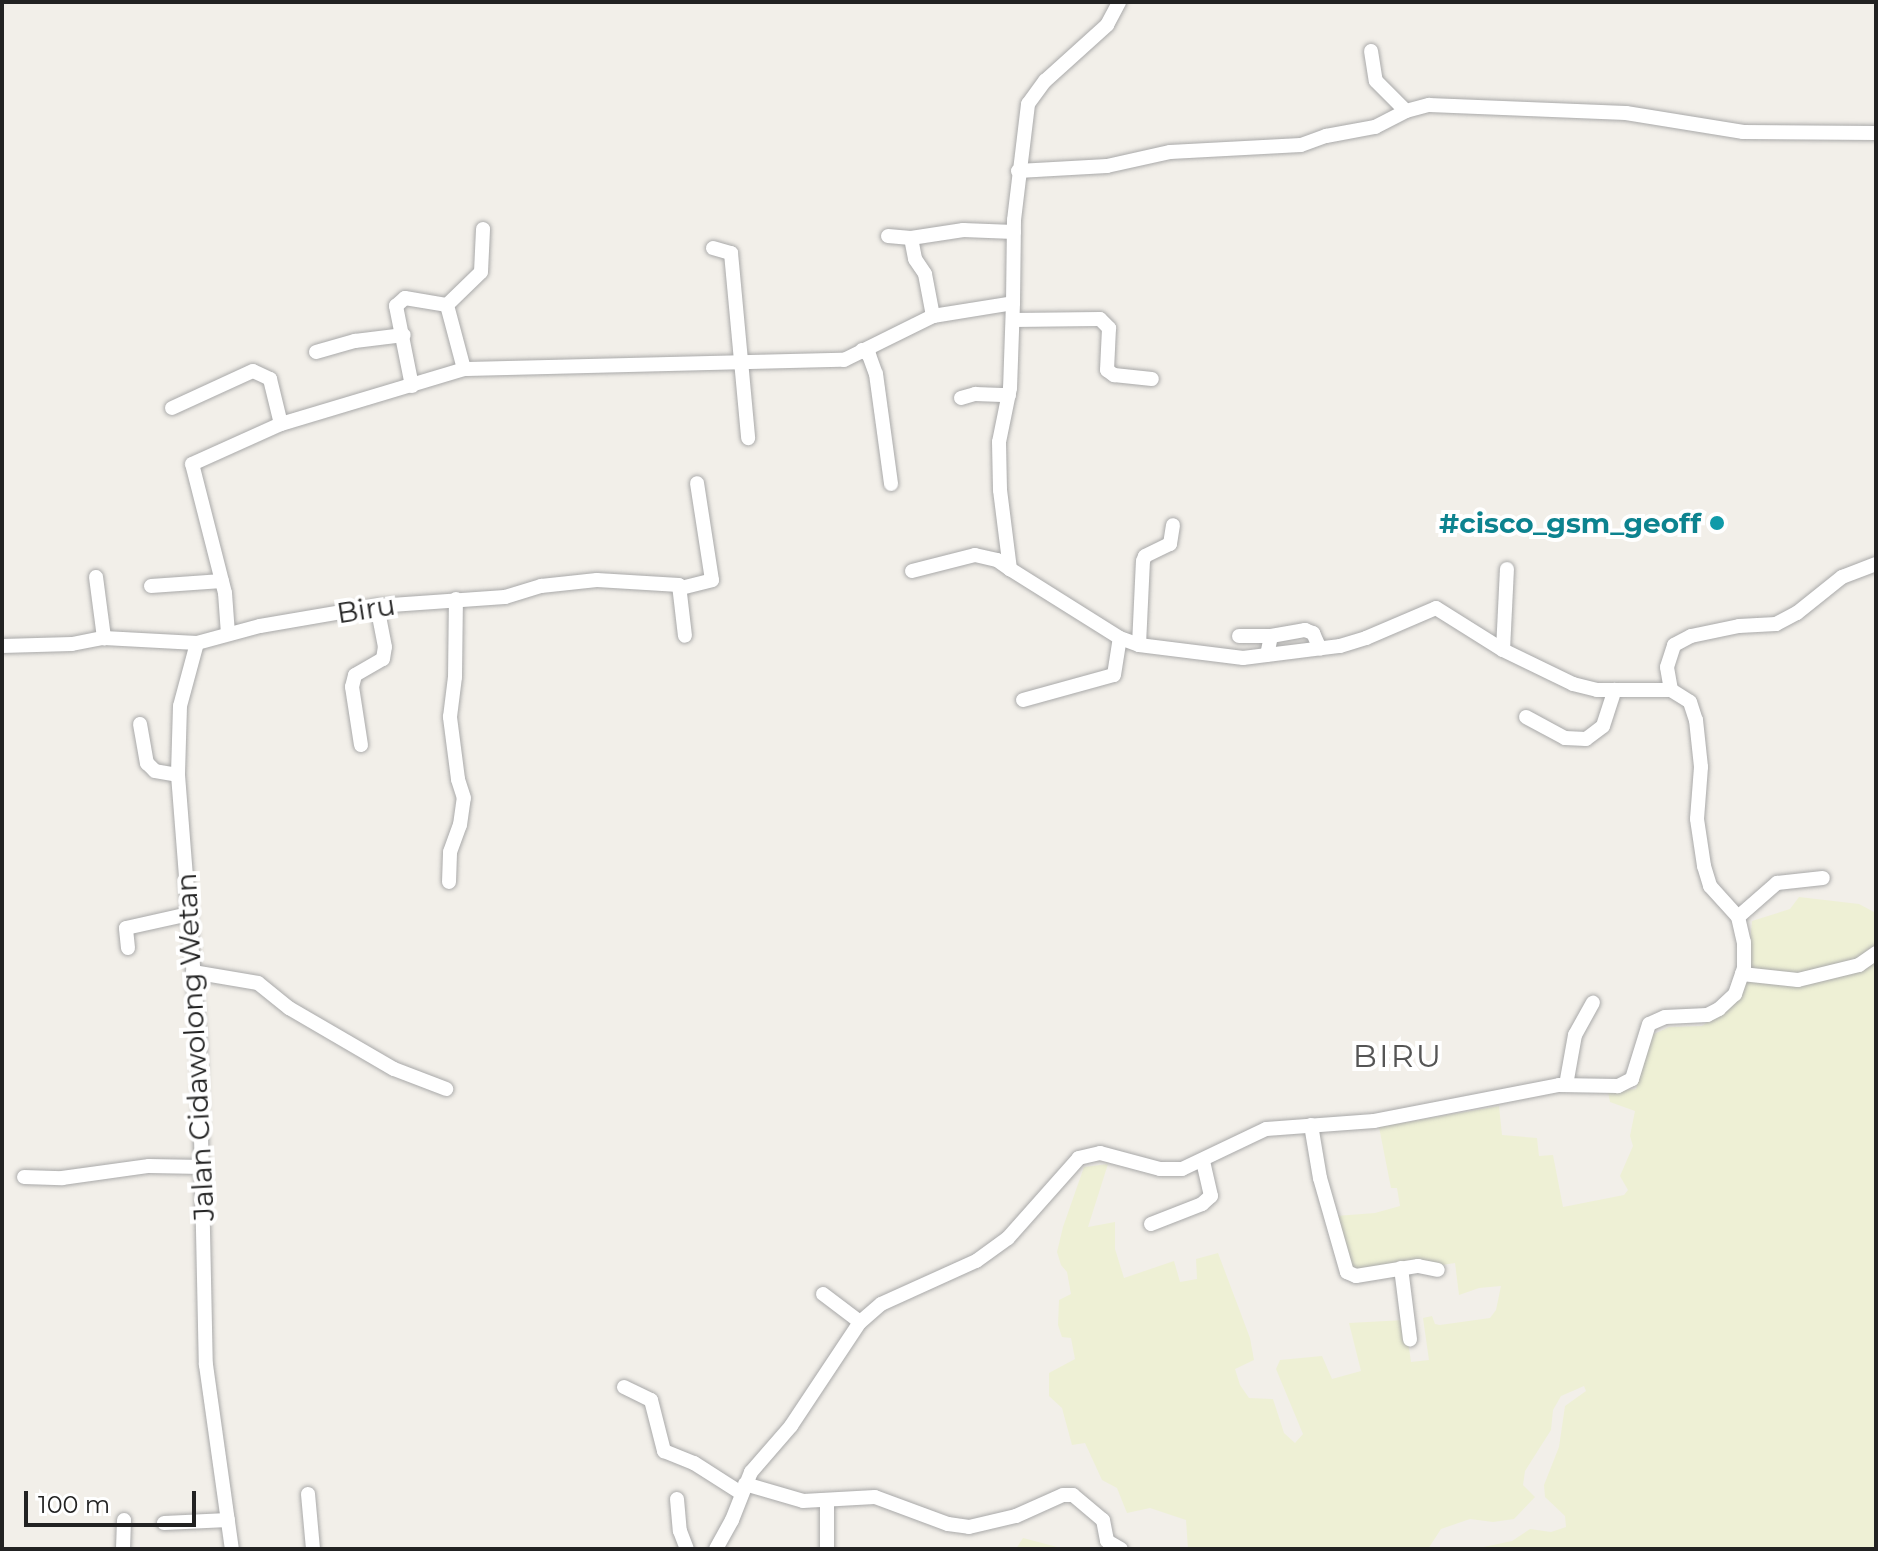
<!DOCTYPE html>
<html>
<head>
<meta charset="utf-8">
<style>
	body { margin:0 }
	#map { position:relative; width:1878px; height:1551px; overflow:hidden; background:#f2efe9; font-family:Montserrat,sans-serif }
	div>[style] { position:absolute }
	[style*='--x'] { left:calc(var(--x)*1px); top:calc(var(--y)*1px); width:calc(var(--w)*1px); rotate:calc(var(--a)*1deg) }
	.farmland>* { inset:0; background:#eef0d5 }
	.roads { filter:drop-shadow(0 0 2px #a9a9a9) drop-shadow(0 0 2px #a9a9a9) }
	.minor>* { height:14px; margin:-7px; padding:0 7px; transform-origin:7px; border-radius:7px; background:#fff }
	.dots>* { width:22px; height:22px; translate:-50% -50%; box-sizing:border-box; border:4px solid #fff; border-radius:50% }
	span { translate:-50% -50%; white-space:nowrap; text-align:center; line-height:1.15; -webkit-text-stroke:8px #fff; paint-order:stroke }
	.culture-label { font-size:28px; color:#0d838f; font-weight:700 }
	.right { translate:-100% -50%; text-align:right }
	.street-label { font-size:28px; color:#222 }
	.quarter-label { font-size:32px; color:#555; letter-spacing:2px }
	.frame { position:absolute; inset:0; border:4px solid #222; pointer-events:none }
	.scale { position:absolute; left:24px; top:1491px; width:172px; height:36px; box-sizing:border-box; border:4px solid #222; border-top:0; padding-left:10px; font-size:24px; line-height:28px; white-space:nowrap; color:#222; -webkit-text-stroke:6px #fff; paint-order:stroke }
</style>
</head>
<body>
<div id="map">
	<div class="farmland">
		<div style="clip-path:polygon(1799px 897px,1859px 904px,1876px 913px,1876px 1549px,1474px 1549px,1512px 1541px,1530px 1529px,1551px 1532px,1566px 1527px,1565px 1516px,1545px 1497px,1544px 1485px,1559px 1447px,1565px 1406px,1586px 1391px,1584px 1386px,1561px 1396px,1553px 1410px,1551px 1430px,1525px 1471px,1523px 1485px,1535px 1497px,1514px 1519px,1493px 1522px,1470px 1519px,1441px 1529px,1428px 1549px,1188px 1549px,1186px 1520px,1150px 1508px,1127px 1513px,1117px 1488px,1102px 1480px,1085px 1443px,1072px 1445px,1062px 1408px,1049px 1396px,1049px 1373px,1075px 1359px,1071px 1338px,1062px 1337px,1058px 1325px,1059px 1300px,1071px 1294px,1067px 1272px,1061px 1265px,1057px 1252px,1063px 1227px,1084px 1167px,1108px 1164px,1088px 1227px,1115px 1222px,1115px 1249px,1124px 1278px,1174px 1261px,1180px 1282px,1197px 1279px,1196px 1259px,1218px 1253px,1250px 1338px,1254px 1360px,1235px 1369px,1240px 1385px,1249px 1398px,1273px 1399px,1284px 1433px,1295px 1443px,1303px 1434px,1276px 1369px,1280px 1360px,1322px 1356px,1332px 1379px,1361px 1371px,1349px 1323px,1405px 1320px,1411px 1362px,1429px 1360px,1423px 1318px,1432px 1316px,1435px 1324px,1440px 1325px,1490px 1318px,1496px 1310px,1501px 1286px,1479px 1288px,1459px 1295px,1455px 1263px,1353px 1279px,1336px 1216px,1375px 1213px,1400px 1206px,1397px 1188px,1391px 1188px,1379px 1127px,1499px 1106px,1502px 1135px,1537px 1138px,1539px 1156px,1553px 1155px,1563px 1207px,1624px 1195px,1628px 1190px,1620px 1176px,1633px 1146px,1630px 1136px,1635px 1111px,1610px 1102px,1608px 1092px,1636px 1089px,1647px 1043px,1654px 1034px,1669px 1027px,1702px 1026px,1735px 1001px,1746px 984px,1752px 921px,1790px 909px)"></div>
		<div style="clip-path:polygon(1023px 1538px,1061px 1548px,1061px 1549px,1016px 1549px)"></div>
	</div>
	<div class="roads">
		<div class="minor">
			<div style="--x:1371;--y:51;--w:30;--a:81"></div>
			<div style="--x:1376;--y:81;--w:42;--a:45"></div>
			<div style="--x:1018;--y:171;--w:89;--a:-3.2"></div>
			<div style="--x:1107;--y:166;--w:65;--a:-12.5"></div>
			<div style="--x:1170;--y:152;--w:131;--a:-3.1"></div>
			<div style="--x:1301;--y:145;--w:27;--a:-20"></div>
			<div style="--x:1326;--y:136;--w:50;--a:-10.4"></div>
			<div style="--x:1375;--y:127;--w:35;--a:-27"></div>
			<div style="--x:1406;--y:111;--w:24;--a:-15"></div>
			<div style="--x:1429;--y:105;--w:197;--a:2.3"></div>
			<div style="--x:1626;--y:113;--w:119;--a:9.2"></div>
			<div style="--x:1743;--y:132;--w:133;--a:0.4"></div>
			<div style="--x:888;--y:236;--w:23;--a:5"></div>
			<div style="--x:911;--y:238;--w:21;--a:79"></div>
			<div style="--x:915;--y:259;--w:18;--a:56"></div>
			<div style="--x:925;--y:274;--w:43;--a:79.2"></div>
			<div style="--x:911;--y:238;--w:53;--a:-8.7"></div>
			<div style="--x:963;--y:230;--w:51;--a:2.2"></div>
			<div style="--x:713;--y:248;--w:19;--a:16"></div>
			<div style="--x:731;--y:253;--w:186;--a:84.7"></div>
			<div style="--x:1013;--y:303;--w:83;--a:-89.3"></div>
			<div style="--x:1014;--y:220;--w:117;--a:-83.1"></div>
			<div style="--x:1028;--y:104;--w:29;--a:-54"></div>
			<div style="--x:1045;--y:81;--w:84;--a:-42.1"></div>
			<div style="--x:1107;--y:25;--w:26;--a:-62"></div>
			<div style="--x:1013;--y:320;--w:87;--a:-0.7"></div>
			<div style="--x:1100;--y:319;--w:13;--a:45"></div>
			<div style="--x:1109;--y:328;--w:42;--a:92.7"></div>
			<div style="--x:1107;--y:370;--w:9;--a:36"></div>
			<div style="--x:1114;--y:375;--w:38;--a:6"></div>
			<div style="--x:862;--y:350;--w:9;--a:36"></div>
			<div style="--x:869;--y:355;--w:20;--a:70"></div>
			<div style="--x:876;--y:374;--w:111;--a:82.2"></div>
			<div style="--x:316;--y:352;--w:41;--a:-15.8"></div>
			<div style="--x:355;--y:341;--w:49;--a:-7"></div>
			<div style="--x:464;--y:369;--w:66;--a:-104.9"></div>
			<div style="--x:447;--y:305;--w:47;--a:-44.1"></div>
			<div style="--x:481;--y:272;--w:43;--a:-87.3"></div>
			<div style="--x:412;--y:386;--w:82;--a:-101.3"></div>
			<div style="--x:396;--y:306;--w:12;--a:-42"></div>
			<div style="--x:405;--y:298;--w:43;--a:9.5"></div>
			<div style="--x:961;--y:398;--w:15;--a:-16"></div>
			<div style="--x:975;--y:394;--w:34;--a:2"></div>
			<div style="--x:172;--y:408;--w:89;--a:-24.6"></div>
			<div style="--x:253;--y:371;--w:19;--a:25"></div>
			<div style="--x:270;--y:379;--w:46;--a:76.3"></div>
			<div style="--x:912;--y:571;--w:65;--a:-14.3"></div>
			<div style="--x:975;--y:555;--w:23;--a:13"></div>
			<div style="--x:997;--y:560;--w:16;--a:35"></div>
			<div style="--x:96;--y:577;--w:62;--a:82.5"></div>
			<div style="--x:151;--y:586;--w:71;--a:-4"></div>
			<div style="--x:681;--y:588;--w:32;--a:-14"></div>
			<div style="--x:712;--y:580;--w:98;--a:-98.8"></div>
			<div style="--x:228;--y:634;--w:41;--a:-94.2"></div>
			<div style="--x:225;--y:593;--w:133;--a:-104.3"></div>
			<div style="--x:192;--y:464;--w:98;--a:-24.2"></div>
			<div style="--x:281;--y:424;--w:191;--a:-16.7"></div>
			<div style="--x:464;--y:369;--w:380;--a:-1.4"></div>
			<div style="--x:844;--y:360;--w:99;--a:-26.3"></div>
			<div style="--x:933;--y:316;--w:81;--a:-9.2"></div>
			<div style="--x:1013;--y:303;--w:85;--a:92"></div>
			<div style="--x:1010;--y:388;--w:55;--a:101.5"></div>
			<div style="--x:999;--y:442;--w:48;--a:88.8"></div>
			<div style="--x:1000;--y:490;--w:80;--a:82.8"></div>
			<div style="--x:1010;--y:569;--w:130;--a:32.1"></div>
			<div style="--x:1120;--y:638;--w:20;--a:20"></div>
			<div style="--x:1139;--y:645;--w:105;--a:7.1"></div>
			<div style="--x:1243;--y:658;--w:98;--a:-7.1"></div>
			<div style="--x:1340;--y:646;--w:27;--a:-17"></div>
			<div style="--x:1366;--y:638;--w:76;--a:-23.2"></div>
			<div style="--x:1436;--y:608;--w:79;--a:32.1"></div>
			<div style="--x:1503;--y:650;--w:78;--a:25.9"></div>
			<div style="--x:1573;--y:684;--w:25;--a:14"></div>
			<div style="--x:1597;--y:690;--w:74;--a:0"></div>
			<div style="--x:1671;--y:690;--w:22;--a:32"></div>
			<div style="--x:1690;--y:702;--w:19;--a:72"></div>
			<div style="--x:1696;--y:720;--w:47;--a:83.9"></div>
			<div style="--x:1701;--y:767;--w:52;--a:94.4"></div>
			<div style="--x:1697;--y:819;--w:48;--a:81.5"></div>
			<div style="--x:1704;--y:866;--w:21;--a:73"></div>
			<div style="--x:1710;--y:886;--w:42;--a:47.9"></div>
			<div style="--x:1738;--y:917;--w:26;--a:77"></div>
			<div style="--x:1744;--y:942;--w:26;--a:90"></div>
			<div style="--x:1744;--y:968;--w:28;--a:109"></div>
			<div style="--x:1735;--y:994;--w:22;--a:137"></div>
			<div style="--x:1719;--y:1009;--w:13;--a:153"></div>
			<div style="--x:1707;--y:1015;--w:42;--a:177.3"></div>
			<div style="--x:1665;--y:1017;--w:17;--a:156"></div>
			<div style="--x:1649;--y:1024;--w:58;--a:107.2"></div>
			<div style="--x:1632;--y:1079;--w:16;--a:153"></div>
			<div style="--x:1618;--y:1086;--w:59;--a:-179"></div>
			<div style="--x:1559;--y:1085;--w:188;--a:169"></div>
			<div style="--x:1374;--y:1121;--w:108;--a:175.8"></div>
			<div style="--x:1266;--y:1129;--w:93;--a:154.5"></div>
			<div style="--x:1182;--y:1169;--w:22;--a:180"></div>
			<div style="--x:1160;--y:1169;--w:62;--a:-165.1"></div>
			<div style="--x:1100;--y:1153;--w:22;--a:167"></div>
			<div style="--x:1079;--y:1158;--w:107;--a:131.6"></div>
			<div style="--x:1008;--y:1238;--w:39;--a:144"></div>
			<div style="--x:976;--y:1261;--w:104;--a:155.6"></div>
			<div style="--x:881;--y:1304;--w:28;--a:139"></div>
			<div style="--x:860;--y:1322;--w:125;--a:123.6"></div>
			<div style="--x:791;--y:1426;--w:61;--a:131"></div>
			<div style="--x:751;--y:1472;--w:52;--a:111.6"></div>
			<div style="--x:732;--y:1520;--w:33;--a:119"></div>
			<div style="--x:1239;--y:636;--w:32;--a:0"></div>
			<div style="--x:197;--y:643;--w:65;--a:105.1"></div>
			<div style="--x:180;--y:706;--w:69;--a:91.7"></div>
			<div style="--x:178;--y:775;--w:266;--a:85.5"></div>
			<div style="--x:199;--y:1040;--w:325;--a:88.8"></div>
			<div style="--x:206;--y:1365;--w:186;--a:82"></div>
			<div style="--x:1139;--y:645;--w:84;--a:-87.3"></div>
			<div style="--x:1143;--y:561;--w:5;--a:-68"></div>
			<div style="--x:1145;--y:556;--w:28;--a:-26"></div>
			<div style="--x:1170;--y:544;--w:19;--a:-81"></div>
			<div style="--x:2;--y:646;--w:70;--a:-1.6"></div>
			<div style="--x:72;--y:644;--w:33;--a:-11"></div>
			<div style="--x:104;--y:638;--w:93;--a:3.1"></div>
			<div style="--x:197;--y:643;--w:65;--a:-15.1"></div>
			<div style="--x:260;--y:626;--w:119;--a:-9.7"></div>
			<div style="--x:377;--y:606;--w:128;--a:-4"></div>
			<div style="--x:505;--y:597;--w:38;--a:-17"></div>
			<div style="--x:541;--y:586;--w:56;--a:-6.1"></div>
			<div style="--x:597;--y:580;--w:82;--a:3.5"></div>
			<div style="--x:679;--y:585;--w:51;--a:83.3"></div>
			<div style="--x:1503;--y:650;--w:81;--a:-87.2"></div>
			<div style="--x:1267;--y:655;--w:19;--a:-78"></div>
			<div style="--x:1271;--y:636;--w:35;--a:-10"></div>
			<div style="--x:1305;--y:630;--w:9;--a:21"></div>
			<div style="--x:1313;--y:633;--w:17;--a:66"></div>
			<div style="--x:1671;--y:690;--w:23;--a:-100"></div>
			<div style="--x:1667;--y:667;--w:23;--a:-72"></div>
			<div style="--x:1674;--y:645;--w:19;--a:-28"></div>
			<div style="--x:1691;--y:636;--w:49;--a:-11.8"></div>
			<div style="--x:1739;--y:626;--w:37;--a:-3"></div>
			<div style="--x:1776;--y:624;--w:24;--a:-28"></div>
			<div style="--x:1797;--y:613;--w:58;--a:-38.7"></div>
			<div style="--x:1842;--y:577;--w:36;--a:-21"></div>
			<div style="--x:1023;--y:700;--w:94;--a:-15.4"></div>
			<div style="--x:1114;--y:675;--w:37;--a:-81"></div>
			<div style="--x:1526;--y:717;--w:44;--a:28.3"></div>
			<div style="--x:1565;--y:738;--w:21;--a:3"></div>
			<div style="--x:1586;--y:739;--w:21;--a:-37"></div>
			<div style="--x:1603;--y:726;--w:38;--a:-72"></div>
			<div style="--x:140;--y:724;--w:40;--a:80"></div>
			<div style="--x:147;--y:763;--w:11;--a:45"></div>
			<div style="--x:155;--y:771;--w:23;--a:10"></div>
			<div style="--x:361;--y:745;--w:59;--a:-98.8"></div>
			<div style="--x:352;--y:687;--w:12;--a:-76"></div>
			<div style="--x:355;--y:675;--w:32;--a:-30"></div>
			<div style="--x:383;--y:659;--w:12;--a:-81"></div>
			<div style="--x:385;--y:647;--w:42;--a:-101"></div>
			<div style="--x:449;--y:882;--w:30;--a:-88"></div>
			<div style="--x:450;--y:852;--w:29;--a:-70"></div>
			<div style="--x:460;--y:825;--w:27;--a:-82"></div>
			<div style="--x:464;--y:798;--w:20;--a:-108"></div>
			<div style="--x:458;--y:779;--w:63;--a:-97.4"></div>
			<div style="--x:450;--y:717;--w:40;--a:-82.9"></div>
			<div style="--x:455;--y:677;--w:78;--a:-89.3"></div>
			<div style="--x:1738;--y:917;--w:52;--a:-41.1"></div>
			<div style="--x:1777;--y:883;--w:46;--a:-6.2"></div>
			<div style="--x:128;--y:948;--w:20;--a:-96"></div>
			<div style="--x:126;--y:928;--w:65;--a:-12.5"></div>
			<div style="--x:193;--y:972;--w:66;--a:9.6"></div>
			<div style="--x:258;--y:983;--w:40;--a:39"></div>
			<div style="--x:289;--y:1008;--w:121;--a:30.2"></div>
			<div style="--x:394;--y:1069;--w:56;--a:21"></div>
			<div style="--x:1742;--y:974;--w:56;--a:6.1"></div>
			<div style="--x:1798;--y:980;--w:63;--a:-13.8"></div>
			<div style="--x:1859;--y:965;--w:21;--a:-35"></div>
			<div style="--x:1566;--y:1085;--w:51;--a:-79.8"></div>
			<div style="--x:1575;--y:1035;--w:37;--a:-61"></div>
			<div style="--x:1311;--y:1125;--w:54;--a:80.4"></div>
			<div style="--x:1320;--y:1178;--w:98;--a:74"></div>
			<div style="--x:1347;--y:1272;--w:10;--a:24"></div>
			<div style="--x:1356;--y:1276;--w:63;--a:-9.2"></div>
			<div style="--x:1418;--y:1266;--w:20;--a:11"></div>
			<div style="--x:24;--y:1177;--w:38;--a:2"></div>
			<div style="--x:62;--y:1178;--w:88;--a:-7.9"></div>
			<div style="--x:149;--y:1166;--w:54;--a:1.1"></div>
			<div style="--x:1151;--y:1224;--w:55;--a:-21.4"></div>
			<div style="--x:1202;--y:1204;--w:12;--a:-42"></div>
			<div style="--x:1211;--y:1196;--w:37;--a:-103"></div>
			<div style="--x:1401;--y:1268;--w:72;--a:82.8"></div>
			<div style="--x:823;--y:1294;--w:46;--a:37.1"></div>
			<div style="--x:624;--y:1387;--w:30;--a:26"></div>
			<div style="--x:651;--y:1400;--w:53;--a:75.7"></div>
			<div style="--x:664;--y:1451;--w:32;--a:22"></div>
			<div style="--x:694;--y:1463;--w:56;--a:32.6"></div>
			<div style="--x:745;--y:1484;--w:60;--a:16.3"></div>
			<div style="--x:803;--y:1501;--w:72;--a:-3.2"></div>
			<div style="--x:875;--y:1497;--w:78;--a:20.3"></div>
			<div style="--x:948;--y:1524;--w:21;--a:8"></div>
			<div style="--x:969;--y:1527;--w:48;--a:-13.2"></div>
			<div style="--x:1016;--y:1516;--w:51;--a:-24.1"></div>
			<div style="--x:1063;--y:1495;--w:10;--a:0"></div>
			<div style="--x:1073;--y:1495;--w:39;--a:40"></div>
			<div style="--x:1103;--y:1520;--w:21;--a:79"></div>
			<div style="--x:1107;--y:1541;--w:16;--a:30"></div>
			<div style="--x:308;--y:1494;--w:55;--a:84.8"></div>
			<div style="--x:677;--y:1499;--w:32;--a:85"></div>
			<div style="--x:680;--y:1531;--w:19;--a:69"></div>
			<div style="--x:827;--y:1500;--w:49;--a:90"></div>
			<div style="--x:164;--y:1523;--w:64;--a:-2.7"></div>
			<div style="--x:123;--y:1549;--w:29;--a:-88"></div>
		</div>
	</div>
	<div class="dots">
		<div style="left:1717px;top:523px;background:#0f9aa8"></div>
	</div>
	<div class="culture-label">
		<span class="right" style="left:1701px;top:523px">#cisco_gsm_geoff</span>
	</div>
	<div class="street-label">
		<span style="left:366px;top:609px;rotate:-9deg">Biru</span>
		<span style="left:195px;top:1047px;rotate:-93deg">Jalan Cidawolong Wetan</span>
	</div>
	<div class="quarter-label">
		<span style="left:1398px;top:1056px">BIRU</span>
	</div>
	<div class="frame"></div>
	<div class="scale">100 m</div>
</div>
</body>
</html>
